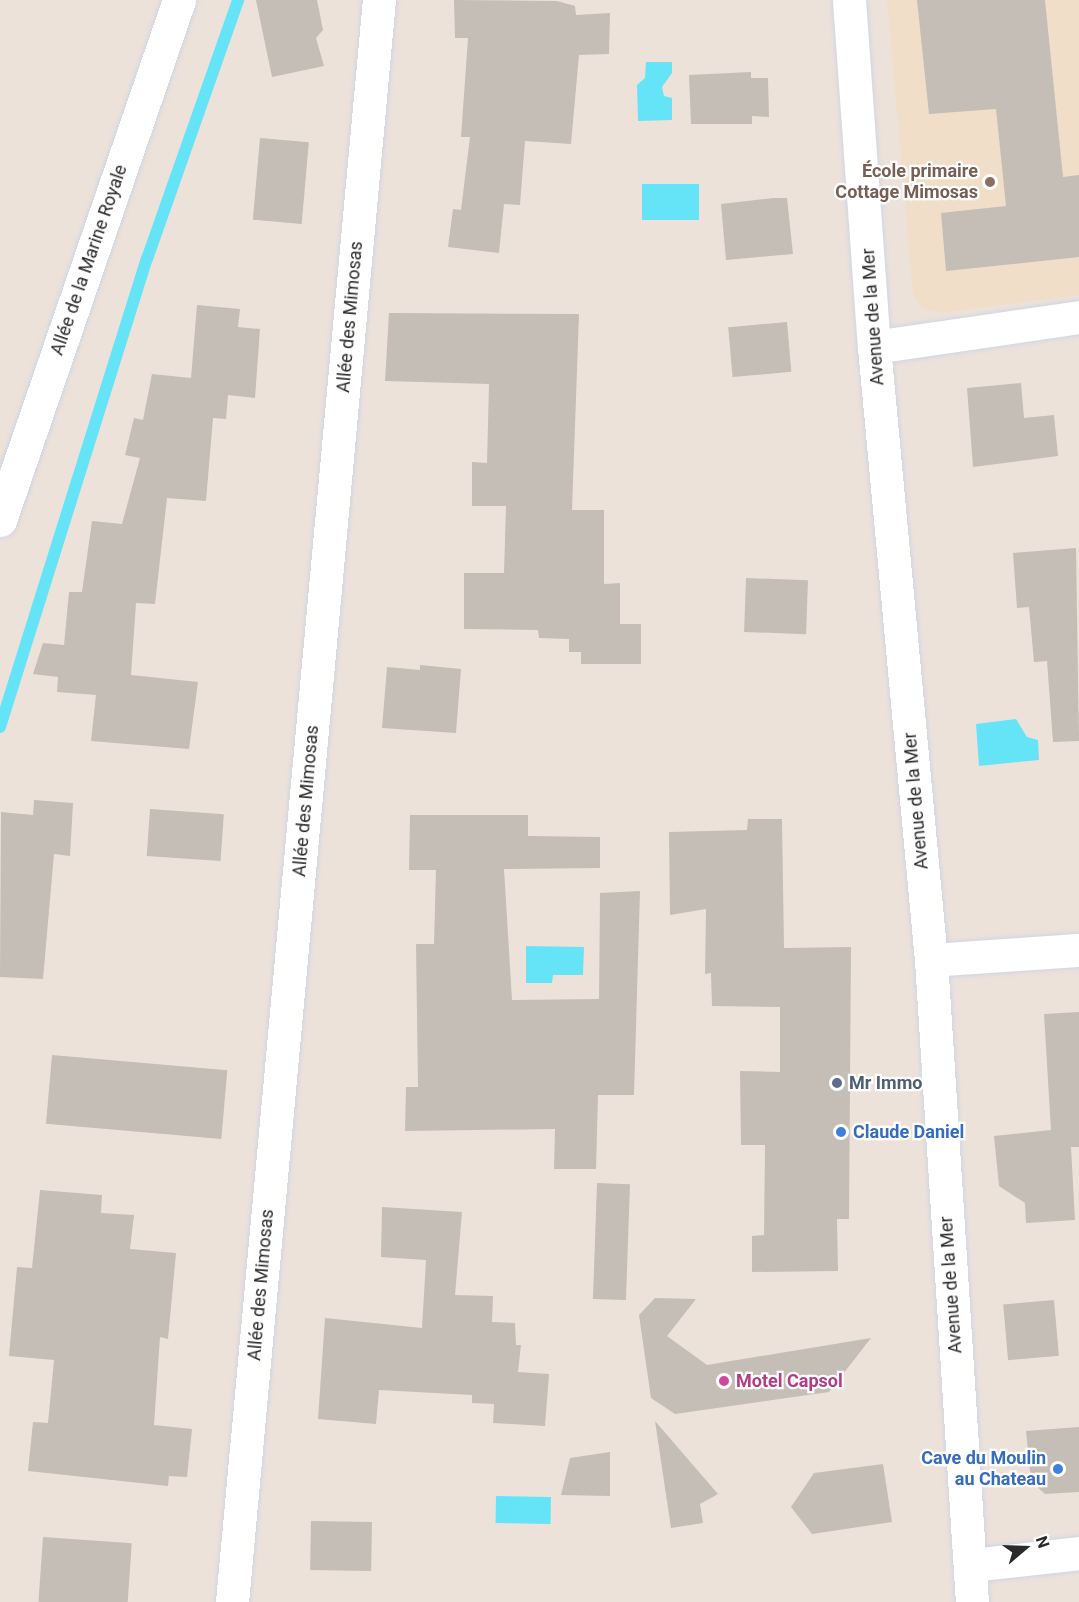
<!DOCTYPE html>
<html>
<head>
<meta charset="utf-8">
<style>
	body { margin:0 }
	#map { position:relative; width:1079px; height:1602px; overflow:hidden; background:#ede2da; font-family:Roboto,sans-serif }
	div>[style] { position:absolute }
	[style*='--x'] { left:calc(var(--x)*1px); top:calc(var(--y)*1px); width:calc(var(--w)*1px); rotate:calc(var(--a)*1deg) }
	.education>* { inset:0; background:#f0dec8 }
	.water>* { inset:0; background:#65e4f7; transform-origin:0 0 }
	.stream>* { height:12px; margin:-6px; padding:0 6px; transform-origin:6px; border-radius:6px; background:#65e4f7 }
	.building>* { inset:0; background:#c4beb6; transform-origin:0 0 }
	.roads { filter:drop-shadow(0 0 2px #cfd6e4) drop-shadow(0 0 2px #cfd6e4) }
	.street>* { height:33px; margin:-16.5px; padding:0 16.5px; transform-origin:16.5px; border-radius:16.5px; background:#fff }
	.secondary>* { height:33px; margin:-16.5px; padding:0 16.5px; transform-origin:16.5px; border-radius:16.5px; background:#fff }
	.dots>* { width:16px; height:16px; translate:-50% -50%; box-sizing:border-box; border:3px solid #fff; border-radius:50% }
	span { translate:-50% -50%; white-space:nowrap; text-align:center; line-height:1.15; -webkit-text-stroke:4.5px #fff; paint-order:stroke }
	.education-label { font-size:18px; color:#785e54; font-weight:700 }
	.right { translate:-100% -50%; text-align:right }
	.street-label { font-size:18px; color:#2a2a2a }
	.service-label { font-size:18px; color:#4e5e75; font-weight:700 }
	.left { translate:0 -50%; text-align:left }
	.shop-label { font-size:18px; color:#366cbe; font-weight:700 }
	.hotel-label { font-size:18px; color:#b23c85; font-weight:700 }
	.north { position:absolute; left:995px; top:1518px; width:60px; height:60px; -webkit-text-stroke:4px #fff; paint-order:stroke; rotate:71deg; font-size:16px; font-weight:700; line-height:24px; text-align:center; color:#2a2a2a }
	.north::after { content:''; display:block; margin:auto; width:21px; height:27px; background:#2a2a2a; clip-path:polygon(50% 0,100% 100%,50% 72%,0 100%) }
</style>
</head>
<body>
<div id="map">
	<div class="education">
		<div style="clip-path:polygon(887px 0,1079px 0,1079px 295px,941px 313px,922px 308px,913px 295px)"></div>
	</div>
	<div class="water">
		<div style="clip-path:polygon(646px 62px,672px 62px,672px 73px,662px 87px,664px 96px,672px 98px,672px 120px,638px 121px,637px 85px,645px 78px)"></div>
		<div style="left:699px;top:184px;width:36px;height:57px;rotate:90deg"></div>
		<div style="clip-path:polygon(1016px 719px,1027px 737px,1038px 740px,1039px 760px,979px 766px,976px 724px)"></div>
		<div style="clip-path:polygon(526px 946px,584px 947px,583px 975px,553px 975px,552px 983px,526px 983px)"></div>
		<div style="left:496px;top:1496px;width:55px;height:27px;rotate:1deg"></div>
	</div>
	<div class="stream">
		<div style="--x:0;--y:727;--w:491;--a:-72.6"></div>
		<div style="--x:147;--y:259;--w:275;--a:-70.6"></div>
	</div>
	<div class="building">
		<div style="clip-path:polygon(256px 0,317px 0,323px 30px,316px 38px,324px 66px,272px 77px)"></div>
		<div style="clip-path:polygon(454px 0,557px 1px,575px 6px,576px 15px,610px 13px,609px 54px,579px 55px,571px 144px,525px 141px,520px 205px,504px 204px,499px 253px,448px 247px,453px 209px,461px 210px,470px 137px,461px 137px,468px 38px,455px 38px)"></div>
		<div style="clip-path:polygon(917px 0,1045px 0,1063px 177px,1079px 175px,1079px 257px,946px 271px,941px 213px,1006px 206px,996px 109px,929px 114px)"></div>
		<div style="clip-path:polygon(751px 72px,751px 78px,768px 78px,769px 117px,752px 116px,752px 124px,691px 124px,689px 75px)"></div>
		<div style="left:260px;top:138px;width:49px;height:82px;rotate:5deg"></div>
		<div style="clip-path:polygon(773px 198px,787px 198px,793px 254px,726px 260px,721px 204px)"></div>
		<div style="clip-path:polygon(197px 305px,240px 309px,238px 327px,260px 329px,255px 398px,228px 395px,226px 419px,213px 418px,206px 501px,167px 498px,155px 604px,136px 603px,131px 675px,198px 682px,189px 749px,91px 741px,96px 695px,57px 692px,58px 677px,33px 674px,43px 643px,64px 645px,69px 592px,82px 592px,92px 521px,122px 524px,140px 458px,125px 455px,134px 418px,143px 420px,152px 374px,191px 378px)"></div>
		<div style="clip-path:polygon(389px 313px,579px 314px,572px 510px,604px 510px,604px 584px,620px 583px,620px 624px,641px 624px,641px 664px,581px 664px,581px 652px,569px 652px,569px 639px,539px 638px,538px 630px,464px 629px,464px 573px,504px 573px,506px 506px,472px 506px,472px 462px,487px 463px,489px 384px,385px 381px)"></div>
		<div style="left:787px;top:322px;width:50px;height:59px;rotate:85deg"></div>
		<div style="clip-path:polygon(1021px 383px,1024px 418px,1054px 415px,1058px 456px,973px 467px,967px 388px)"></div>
		<div style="clip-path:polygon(1076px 548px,1079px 741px,1053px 742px,1047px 661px,1034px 662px,1029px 607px,1017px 608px,1013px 553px)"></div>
		<div style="left:746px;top:578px;width:62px;height:54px;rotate:2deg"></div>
		<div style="clip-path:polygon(420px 665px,461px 669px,456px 733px,382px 728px,387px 667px,420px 670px)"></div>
		<div style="clip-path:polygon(34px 800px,73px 803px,70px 856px,54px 854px,43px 979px,0 977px,1px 812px,33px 815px)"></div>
		<div style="left:150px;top:809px;width:74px;height:47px;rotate:4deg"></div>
		<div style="clip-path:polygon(410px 815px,528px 815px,528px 836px,600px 837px,600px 868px,504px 869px,512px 1000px,599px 999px,600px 893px,640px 891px,634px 1095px,598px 1095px,596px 1169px,554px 1169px,555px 1129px,405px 1131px,406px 1087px,418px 1087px,416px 944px,434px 944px,436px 870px,409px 870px)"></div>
		<div style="clip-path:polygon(748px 819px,782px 819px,784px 948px,851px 947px,849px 1219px,837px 1219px,838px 1271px,752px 1272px,752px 1236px,764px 1235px,765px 1145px,741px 1145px,740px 1071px,780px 1072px,780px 1007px,712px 1006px,711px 973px,705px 974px,706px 909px,670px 915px,669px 832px,747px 830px)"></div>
		<div style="clip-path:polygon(1079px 1012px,1079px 1147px,1071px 1147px,1075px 1220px,1026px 1223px,1025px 1203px,999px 1186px,994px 1136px,1051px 1130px,1044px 1014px)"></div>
		<div style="left:52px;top:1055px;width:176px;height:69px;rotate:5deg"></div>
		<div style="left:597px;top:1183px;width:33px;height:116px;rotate:2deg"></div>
		<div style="clip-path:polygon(40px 1190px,102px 1195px,101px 1213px,134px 1215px,130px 1249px,176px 1253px,168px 1339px,160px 1337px,154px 1425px,192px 1429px,187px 1477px,169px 1476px,168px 1486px,28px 1471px,33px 1422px,48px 1423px,54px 1360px,9px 1356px,17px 1267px,32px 1268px)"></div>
		<div style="clip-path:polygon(382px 1207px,462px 1212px,455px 1295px,493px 1296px,492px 1322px,515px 1323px,516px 1345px,521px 1345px,518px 1372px,549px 1374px,545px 1426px,493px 1423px,494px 1404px,472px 1403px,472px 1395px,379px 1390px,376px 1424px,318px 1419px,325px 1318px,422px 1328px,426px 1260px,381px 1257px)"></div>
		<div style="clip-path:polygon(655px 1298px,696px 1299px,667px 1336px,707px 1365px,871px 1338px,829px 1392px,675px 1414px,651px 1398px,639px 1315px)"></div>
		<div style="left:1054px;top:1300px;width:56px;height:51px;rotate:85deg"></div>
		<div style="clip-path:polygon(655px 1421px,718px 1494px,700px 1504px,703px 1523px,671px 1528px)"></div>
		<div style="clip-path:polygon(1079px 1427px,1079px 1492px,1045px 1494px,1031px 1481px,1026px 1431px)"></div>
		<div style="clip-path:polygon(610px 1452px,610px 1496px,561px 1495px,570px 1458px)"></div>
		<div style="clip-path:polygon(883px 1464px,892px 1522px,812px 1534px,791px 1507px,814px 1473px)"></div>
		<div style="left:311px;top:1521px;width:61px;height:49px;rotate:1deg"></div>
		<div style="left:43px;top:1537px;width:89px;height:65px;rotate:4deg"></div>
	</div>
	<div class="roads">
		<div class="street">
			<div style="--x:874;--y:347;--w:207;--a:-8.3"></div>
			<div style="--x:0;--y:520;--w:550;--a:-71"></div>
			<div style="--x:931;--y:960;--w:148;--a:-3.9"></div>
			<div style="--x:232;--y:1602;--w:1609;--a:-84.76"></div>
		</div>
		<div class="secondary">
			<div style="--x:849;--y:0;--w:348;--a:85.9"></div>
			<div style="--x:874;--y:347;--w:616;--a:84.69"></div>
			<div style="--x:931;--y:960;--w:643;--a:86.35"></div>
			<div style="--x:971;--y:1565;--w:109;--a:-6.3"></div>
		</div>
	</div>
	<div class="dots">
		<div style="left:990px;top:182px;background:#8d6e63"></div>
		<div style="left:837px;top:1083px;background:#5c6f8a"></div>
		<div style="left:841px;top:1132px;background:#3f7fe0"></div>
		<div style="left:724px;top:1381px;background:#d1479c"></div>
		<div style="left:1058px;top:1469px;background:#3f7fe0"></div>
	</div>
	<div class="education-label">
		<span class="right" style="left:978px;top:182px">École primaire<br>Cottage Mimosas</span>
	</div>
	<div class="street-label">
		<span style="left:89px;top:260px;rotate:-71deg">Allée de la Marine Royale</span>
		<span style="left:350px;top:317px;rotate:-85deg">Allée des Mimosas</span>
		<span style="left:873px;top:317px;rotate:-94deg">Avenue de la Mer</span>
		<span style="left:306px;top:801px;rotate:-85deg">Allée des Mimosas</span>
		<span style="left:916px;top:801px;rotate:-95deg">Avenue de la Mer</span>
		<span style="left:261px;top:1285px;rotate:-85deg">Allée des Mimosas</span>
		<span style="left:951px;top:1285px;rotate:-94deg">Avenue de la Mer</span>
	</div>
	<div class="service-label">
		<span class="left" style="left:849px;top:1083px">Mr Immo</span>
	</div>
	<div class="shop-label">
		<span class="left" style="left:853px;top:1132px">Claude Daniel</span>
		<span class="right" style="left:1046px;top:1469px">Cave du Moulin<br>au Chateau</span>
	</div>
	<div class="hotel-label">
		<span class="left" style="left:736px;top:1381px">Motel Capsol</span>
	</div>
	<div class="north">N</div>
</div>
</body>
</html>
